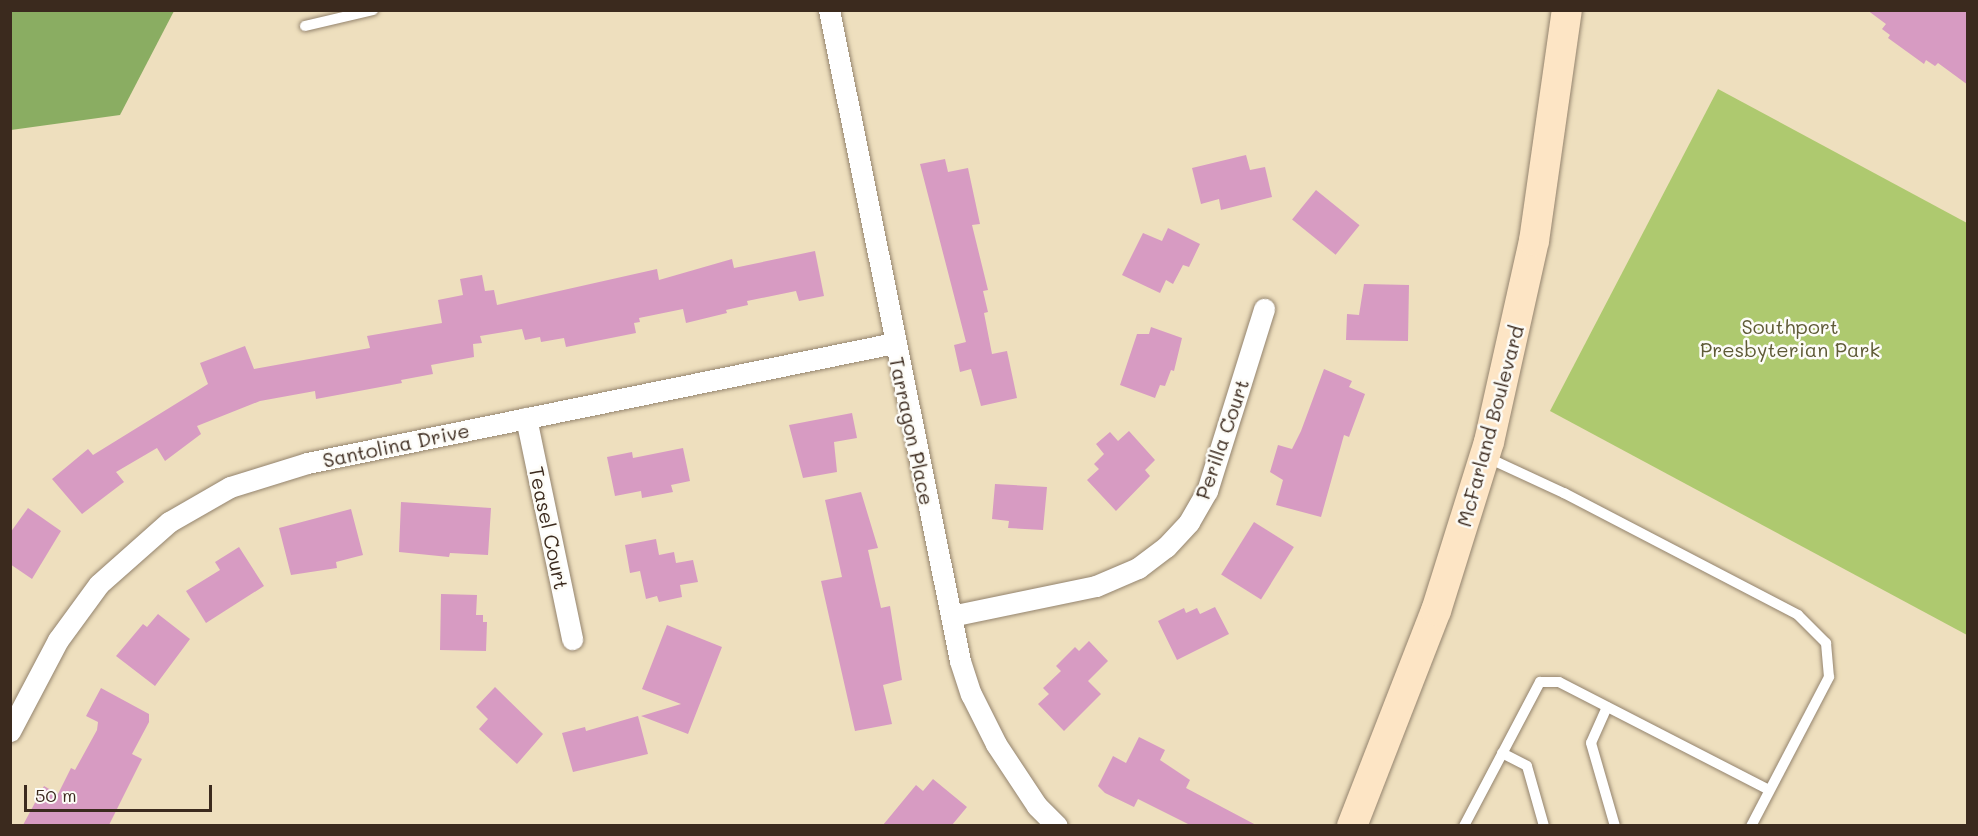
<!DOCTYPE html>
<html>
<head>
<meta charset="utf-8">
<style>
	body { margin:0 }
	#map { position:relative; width:1978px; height:836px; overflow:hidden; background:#eedfbe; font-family:Mali,sans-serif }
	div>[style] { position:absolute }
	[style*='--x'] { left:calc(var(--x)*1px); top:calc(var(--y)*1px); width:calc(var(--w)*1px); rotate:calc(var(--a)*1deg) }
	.green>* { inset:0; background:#aec96f }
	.forest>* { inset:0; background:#8aad62 }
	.building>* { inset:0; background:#d79bc2; transform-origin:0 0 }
	.roads { filter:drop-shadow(0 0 2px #94846e) drop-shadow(0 0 2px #94846e) }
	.lane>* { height:10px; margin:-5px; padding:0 5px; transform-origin:5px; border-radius:5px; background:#fff }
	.street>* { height:21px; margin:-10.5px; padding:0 10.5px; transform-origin:10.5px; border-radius:10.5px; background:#fff }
	.secondary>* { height:30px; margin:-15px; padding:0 15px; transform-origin:15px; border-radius:15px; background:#fde5c5 }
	span { translate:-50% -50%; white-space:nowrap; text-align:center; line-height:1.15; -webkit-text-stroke:5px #fdfcf7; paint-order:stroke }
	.park-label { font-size:20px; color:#5e5a36 }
	.street-label { font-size:20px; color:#3b2a1e }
	.frame { position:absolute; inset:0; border:12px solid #3b2a1e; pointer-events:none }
	.scale { position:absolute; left:24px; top:785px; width:188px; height:27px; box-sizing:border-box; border:3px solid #3b2a1e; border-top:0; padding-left:8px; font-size:18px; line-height:21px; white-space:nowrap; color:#3b2a1e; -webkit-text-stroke:4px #fdfcf7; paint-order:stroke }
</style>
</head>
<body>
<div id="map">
	<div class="green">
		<div style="clip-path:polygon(1718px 89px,1967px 223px,1967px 635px,1550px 411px)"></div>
	</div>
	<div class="forest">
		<div style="clip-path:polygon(10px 11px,11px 10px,174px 11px,120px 115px,11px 130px)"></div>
	</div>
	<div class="building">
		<div style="clip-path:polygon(1867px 10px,1968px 10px,1968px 85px,1938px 63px,1935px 66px,1926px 60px,1924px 64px,1888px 38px,1890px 35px,1882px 29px,1886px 24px)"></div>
		<div style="clip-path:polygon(1246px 155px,1250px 170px,1265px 167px,1272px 197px,1221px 210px,1219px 199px,1201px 204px,1192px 168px)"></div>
		<div style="clip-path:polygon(945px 159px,948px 172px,968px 168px,980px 224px,972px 225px,988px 290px,983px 291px,988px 312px,984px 313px,992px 354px,1007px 351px,1017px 398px,981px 406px,971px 369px,960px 372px,954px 345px,966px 342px,920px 164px)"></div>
		<div style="left:1316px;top:190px;width:56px;height:38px;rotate:39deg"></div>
		<div style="clip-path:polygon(1168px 228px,1200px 244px,1189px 267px,1183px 265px,1173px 284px,1166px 280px,1160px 293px,1122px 275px,1143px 233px,1162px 241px)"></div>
		<div style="clip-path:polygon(815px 251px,824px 296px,799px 301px,796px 291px,747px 301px,748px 305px,726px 310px,727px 313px,686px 323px,683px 309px,639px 318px,640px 322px,634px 323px,636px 333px,566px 347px,564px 338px,541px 342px,540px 337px,525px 340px,522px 329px,480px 336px,482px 343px,473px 344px,474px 357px,431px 365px,433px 374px,401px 380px,402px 383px,316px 399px,315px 391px,260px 401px,197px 426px,201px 434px,165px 461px,157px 448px,116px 472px,124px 482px,82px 514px,52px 479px,88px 449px,93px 455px,208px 384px,200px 363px,245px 346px,254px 369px,370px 348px,367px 336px,442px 323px,438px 300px,463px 295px,460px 279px,482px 275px,485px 291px,494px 290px,497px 305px,657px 269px,659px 280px,732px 259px,734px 268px)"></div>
		<div style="clip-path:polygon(1364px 284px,1409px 285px,1408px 341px,1346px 340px,1347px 314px,1359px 315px)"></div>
		<div style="clip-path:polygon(1151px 327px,1182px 338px,1174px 371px,1171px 370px,1165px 386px,1160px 385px,1155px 398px,1120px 385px,1137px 334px,1149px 334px)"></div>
		<div style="clip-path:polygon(1324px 369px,1352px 381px,1349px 387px,1365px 394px,1349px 437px,1344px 435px,1321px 517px,1276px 505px,1283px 480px,1270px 472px,1278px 445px,1292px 449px,1301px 431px)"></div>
		<div style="clip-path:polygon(852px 413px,857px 438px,834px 442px,837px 472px,803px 478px,789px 425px)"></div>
		<div style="clip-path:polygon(1129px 431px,1155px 460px,1145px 470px,1150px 476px,1116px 511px,1087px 480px,1099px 469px,1094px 464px,1104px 454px,1096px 444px,1110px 432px,1118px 441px)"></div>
		<div style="clip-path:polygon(683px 448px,690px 481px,671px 485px,673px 492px,642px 498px,641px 491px,615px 496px,607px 457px,632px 452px,633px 458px)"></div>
		<div style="clip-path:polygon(995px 484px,1047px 487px,1043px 530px,1008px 528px,1009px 521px,992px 519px)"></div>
		<div style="clip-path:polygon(861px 492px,878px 548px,868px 550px,881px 608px,890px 606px,902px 680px,883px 685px,892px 724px,855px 731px,821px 581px,842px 577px,825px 500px)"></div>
		<div style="clip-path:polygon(401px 502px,491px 508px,488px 555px,450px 553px,449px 557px,399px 552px)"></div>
		<div style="clip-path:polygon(28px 508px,61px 531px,32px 579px,10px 564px,10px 533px)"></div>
		<div style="clip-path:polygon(351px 509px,363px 555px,336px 562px,337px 568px,291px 575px,279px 528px)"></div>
		<div style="left:1254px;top:522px;width:47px;height:62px;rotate:32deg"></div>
		<div style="clip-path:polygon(656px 539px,659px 555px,674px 552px,676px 563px,693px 560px,698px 582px,680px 585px,682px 597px,659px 602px,657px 596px,646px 599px,640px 571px,630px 573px,625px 545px)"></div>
		<div style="clip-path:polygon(239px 547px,264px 586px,206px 623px,186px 591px,220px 570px,215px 562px)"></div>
		<div style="clip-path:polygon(441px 594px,477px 595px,476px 615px,483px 615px,483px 622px,487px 622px,486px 651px,440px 650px)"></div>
		<div style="clip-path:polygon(1215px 607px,1229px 634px,1177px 660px,1158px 621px,1184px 608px,1186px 613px,1197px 608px,1200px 614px)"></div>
		<div style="clip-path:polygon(158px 614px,190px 639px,155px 686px,116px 656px,143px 624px,147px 627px)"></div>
		<div style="clip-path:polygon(667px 625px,722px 647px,688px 734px,641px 716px,681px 704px,642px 689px)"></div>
		<div style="clip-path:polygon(1089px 641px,1108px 661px,1088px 681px,1101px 694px,1064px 731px,1038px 704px,1049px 694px,1043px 688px,1061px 671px,1056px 666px,1075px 647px,1079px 651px)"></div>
		<div style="clip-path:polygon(495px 687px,543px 734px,517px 764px,479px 729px,488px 719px,476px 707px)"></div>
		<div style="clip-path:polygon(101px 688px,149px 714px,149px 722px,132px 754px,142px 759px,109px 825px,23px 825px,44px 786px,58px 794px,71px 768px,75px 770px,97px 730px,98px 722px,86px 716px)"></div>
		<div style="clip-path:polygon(638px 716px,648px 754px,573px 772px,562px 733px,585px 727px,586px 731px)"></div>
		<div style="clip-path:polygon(1139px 737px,1165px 750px,1160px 760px,1190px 780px,1186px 788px,1256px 825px,1190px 825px,1138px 799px,1134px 807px,1105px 793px,1098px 786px,1113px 756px,1126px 763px)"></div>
		<div style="clip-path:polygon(933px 779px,967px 807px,952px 825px,883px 825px,916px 785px,923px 791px)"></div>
	</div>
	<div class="roads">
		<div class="lane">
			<div style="--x:305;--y:26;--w:70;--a:-13.2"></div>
			<div style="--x:1486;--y:457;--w:86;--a:24.8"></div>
			<div style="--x:1564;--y:493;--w:264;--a:27.5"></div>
			<div style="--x:1798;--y:615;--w:40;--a:45"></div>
			<div style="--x:1826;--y:643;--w:34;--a:85"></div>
			<div style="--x:1829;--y:677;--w:168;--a:117.6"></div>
			<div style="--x:1607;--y:707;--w:39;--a:114"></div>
			<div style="--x:1591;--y:743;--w:86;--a:73.9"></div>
			<div style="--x:1502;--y:753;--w:28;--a:27"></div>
			<div style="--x:1527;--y:766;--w:62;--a:74.2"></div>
			<div style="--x:1464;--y:826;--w:163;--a:-62.2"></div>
			<div style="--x:1540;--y:682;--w:19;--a:0"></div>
			<div style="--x:1559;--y:682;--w:236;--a:27.2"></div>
		</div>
		<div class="street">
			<div style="--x:829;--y:10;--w:664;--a:78.62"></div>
			<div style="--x:960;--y:661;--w:35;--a:72"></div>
			<div style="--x:971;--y:694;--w:56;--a:63.4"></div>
			<div style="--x:996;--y:744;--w:74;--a:56.5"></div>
			<div style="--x:1037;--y:806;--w:28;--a:45"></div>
			<div style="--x:526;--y:418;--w:226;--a:78.2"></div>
			<div style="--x:951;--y:616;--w:148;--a:-11.7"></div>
			<div style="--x:1096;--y:586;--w:46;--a:-23.2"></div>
			<div style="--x:1138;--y:568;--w:35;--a:-37"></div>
			<div style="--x:1166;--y:547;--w:34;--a:-47"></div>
			<div style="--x:1189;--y:522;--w:36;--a:-60"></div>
			<div style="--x:1207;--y:491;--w:191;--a:-72.6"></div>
			<div style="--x:10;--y:731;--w:103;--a:-62.2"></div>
			<div style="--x:58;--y:640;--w:69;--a:-53.8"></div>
			<div style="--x:99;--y:584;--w:94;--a:-41.5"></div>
			<div style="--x:169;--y:522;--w:70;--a:-29.8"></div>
			<div style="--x:230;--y:487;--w:81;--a:-17.3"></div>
			<div style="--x:307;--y:463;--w:599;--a:-11.55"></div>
		</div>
		<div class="secondary">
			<div style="--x:1352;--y:826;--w:231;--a:-68.7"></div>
			<div style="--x:1436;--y:611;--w:177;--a:-72.6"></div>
			<div style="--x:1489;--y:442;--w:206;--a:-77.4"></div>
			<div style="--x:1534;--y:241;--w:233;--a:-81.9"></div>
		</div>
	</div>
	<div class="park-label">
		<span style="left:1790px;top:338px">Southport<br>Presbyterian Park</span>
	</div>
	<div class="street-label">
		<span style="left:1490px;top:426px;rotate:-75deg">McFarland Boulevard</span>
		<span style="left:912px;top:431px;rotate:78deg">Tarragon Place</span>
		<span style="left:1222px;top:439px;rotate:-71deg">Perilla Court</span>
		<span style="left:396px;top:445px;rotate:-12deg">Santolina Drive</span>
		<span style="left:549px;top:528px;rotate:78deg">Teasel Court</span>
	</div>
	<div class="frame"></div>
	<div class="scale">50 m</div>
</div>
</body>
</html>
